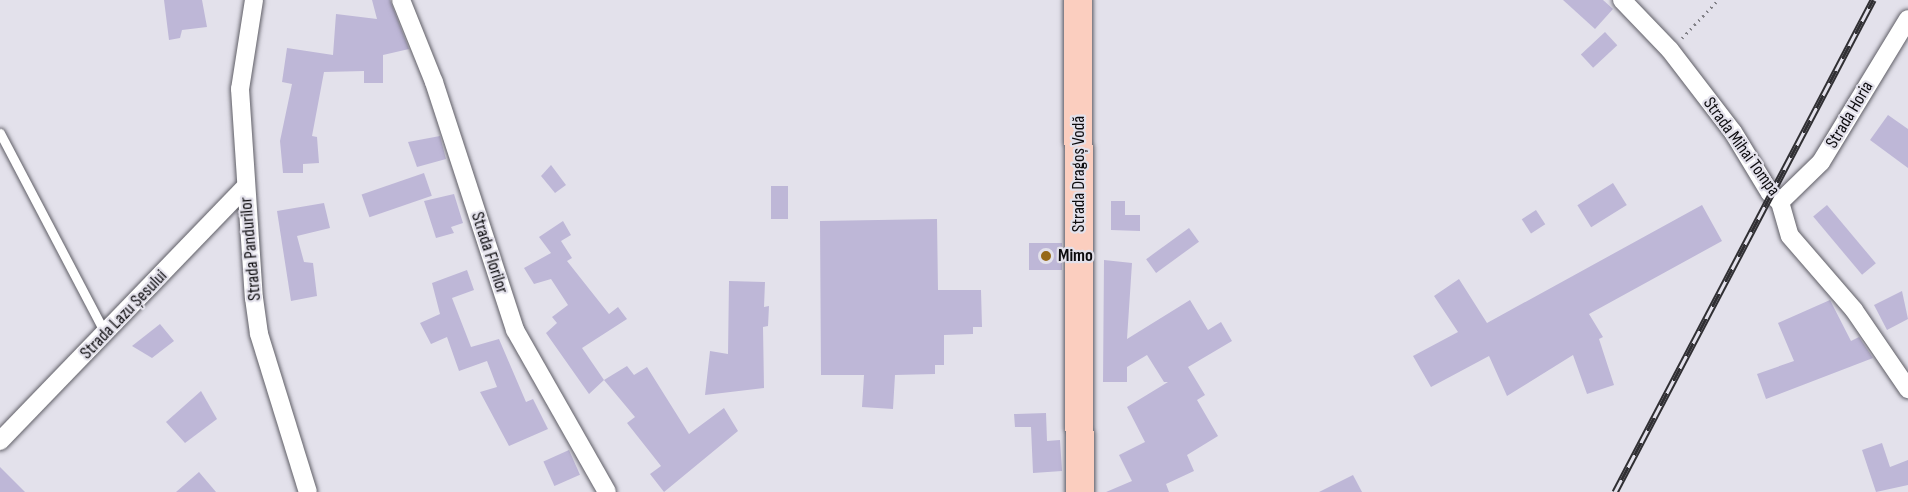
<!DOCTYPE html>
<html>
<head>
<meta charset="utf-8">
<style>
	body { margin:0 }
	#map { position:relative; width:1908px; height:492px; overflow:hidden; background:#e3e1eb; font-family:"Sofia Sans Condensed",sans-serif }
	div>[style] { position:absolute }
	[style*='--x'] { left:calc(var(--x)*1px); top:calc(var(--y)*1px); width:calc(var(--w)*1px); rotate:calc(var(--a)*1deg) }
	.building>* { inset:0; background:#beb7d7; transform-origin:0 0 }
	.path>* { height:3px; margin-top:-1.5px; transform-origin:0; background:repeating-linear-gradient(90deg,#828187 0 1.5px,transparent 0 6px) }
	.roads { filter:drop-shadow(0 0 2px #5f5e66) drop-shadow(0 0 2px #5f5e66) }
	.lane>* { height:9px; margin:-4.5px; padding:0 4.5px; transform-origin:4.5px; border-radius:4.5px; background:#fff }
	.street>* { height:18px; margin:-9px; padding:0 9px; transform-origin:9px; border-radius:9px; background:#fff }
	.primary>* { height:28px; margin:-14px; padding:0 14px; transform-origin:14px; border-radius:14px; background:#fbcebf }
	.rail>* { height:7px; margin-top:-3.5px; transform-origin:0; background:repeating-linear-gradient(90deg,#e3e1eb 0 14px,#302f33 0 28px); box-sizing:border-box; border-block:2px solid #302f33 }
	.dots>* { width:16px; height:16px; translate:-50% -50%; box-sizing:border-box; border:3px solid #e3e1eb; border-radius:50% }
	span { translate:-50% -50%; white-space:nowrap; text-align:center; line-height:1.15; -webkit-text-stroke:4.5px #e3e1eb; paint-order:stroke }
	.street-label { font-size:18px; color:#0c0b0e }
	.poi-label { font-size:18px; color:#0c0b0e; font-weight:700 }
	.left { translate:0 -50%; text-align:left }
</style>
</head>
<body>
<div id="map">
	<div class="building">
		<div style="clip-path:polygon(164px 0,202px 0,207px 27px,182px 30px,180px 38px,169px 40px)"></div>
		<div style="clip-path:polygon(372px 0,390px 0,409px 49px,383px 55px,383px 83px,364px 83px,364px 71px,324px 72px,312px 136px,317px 137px,319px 163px,303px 164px,303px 173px,283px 173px,280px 141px,292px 84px,282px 82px,287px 48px,333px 55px,336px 14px,377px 19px)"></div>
		<div style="clip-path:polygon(1563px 0,1603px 0,1613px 9px,1595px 29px)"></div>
		<div style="left:1605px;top:32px;width:18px;height:33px;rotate:47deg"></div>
		<div style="clip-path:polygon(1888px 115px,1908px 129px,1908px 168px,1870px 140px)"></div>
		<div style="clip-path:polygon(440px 136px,446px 159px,417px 167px,408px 142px)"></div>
		<div style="clip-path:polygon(551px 165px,566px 185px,555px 193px,541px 176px)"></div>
		<div style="left:424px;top:173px;width:24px;height:66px;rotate:71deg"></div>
		<div style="left:1613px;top:183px;width:26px;height:42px;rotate:58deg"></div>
		<div style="left:771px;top:186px;width:17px;height:33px"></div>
		<div style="clip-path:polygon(454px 194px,463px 223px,451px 227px,454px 233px,436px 238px,424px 201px)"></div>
		<div style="clip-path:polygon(1111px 201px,1125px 201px,1125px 215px,1140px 215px,1140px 231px,1111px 230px)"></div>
		<div style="clip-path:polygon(324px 203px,330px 228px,297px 236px,304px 262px,313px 263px,317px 296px,291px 301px,277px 211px)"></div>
		<div style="clip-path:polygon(1702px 205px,1722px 241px,1589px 314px,1603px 337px,1599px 339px,1614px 385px,1587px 394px,1573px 355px,1507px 396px,1489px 356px,1431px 387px,1413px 356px,1458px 332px,1434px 296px,1459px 279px,1487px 323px)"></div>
		<div style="left:1827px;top:205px;width:76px;height:18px;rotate:50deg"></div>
		<div style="left:1536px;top:210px;width:17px;height:17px;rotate:57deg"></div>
		<div style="clip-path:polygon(937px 219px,938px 290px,981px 290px,982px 327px,973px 327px,973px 334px,944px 335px,944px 365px,935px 365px,935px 374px,895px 375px,893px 409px,862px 407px,864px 375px,821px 375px,820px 221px)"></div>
		<div style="clip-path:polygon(563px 221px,571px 235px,561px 241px,572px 258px,567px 261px,609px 314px,618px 307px,627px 319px,582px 348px,604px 380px,589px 394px,546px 333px,557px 323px,552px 317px,568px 305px,551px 279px,534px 284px,524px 268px,551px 253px,539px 237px)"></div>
		<div style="left:1189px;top:228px;width:17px;height:53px;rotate:54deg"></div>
		<div style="left:1029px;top:243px;width:33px;height:27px"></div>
		<div style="clip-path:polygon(1104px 260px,1132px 263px,1127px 339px,1190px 300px,1208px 330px,1221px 322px,1232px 341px,1188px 367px,1205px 395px,1197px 400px,1218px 436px,1187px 455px,1194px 471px,1166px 484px,1169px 492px,1106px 492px,1132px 481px,1119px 455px,1145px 442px,1127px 407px,1168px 382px,1164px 382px,1147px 355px,1127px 367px,1127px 382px,1103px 382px)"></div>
		<div style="clip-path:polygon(467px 270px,474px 290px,452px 298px,471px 347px,499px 339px,526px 402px,533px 399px,548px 429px,509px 446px,480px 392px,497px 387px,487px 361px,459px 371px,447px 337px,431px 344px,420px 323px,440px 314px,432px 283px)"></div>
		<div style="clip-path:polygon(729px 281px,765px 282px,764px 307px,769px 306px,768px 326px,763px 327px,764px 388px,705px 395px,710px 351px,728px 354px)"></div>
		<div style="clip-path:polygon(1902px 291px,1908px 319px,1887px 330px,1874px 305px)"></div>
		<div style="clip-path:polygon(1830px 300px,1851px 341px,1859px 337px,1873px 358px,1766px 399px,1757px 374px,1794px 361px,1778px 323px)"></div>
		<div style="clip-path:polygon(160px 324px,174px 341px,152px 358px,132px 346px)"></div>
		<div style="clip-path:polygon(627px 366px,634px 375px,647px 367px,689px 434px,724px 408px,738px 431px,664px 492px,650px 474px,661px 466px,627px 423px,635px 417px,604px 380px)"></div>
		<div style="clip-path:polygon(201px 391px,217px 419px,185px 443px,166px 422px)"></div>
		<div style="clip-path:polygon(1046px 413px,1047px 441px,1060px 440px,1062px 471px,1033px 473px,1031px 427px,1015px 427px,1014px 414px)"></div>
		<div style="clip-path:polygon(1882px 443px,1890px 467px,1908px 460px,1908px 485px,1876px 492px,1862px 450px)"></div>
		<div style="left:569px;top:450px;width:27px;height:28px;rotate:66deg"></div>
		<div style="clip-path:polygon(0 467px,25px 492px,0 492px)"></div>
		<div style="clip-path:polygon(199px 472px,216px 492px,176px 492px)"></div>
		<div style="clip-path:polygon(1353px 475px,1362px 492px,1319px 492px)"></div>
	</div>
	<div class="path">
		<div style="--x:1682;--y:38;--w:52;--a:-46.5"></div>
	</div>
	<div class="roads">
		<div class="lane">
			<div style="--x:0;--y:133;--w:226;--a:62.3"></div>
		</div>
		<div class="street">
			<div style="--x:254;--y:0;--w:90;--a:98.9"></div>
			<div style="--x:240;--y:89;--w:209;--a:86.2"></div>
			<div style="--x:254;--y:298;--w:36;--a:82"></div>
			<div style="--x:259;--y:334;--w:165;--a:72.8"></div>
			<div style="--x:401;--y:0;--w:88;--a:68.1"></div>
			<div style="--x:434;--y:82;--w:261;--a:71.9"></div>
			<div style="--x:515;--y:330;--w:186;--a:60.4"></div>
			<div style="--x:1622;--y:0;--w:69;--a:46.2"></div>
			<div style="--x:1670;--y:50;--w:103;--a:52.5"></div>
			<div style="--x:1733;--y:132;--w:71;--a:58.8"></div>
			<div style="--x:1770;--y:193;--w:13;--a:42"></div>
			<div style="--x:1780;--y:202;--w:35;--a:74"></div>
			<div style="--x:1790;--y:236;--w:98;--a:49.1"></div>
			<div style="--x:1854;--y:310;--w:96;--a:55.6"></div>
			<div style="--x:1780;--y:202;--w:57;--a:-44.3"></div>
			<div style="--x:1821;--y:162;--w:167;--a:-58.7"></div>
			<div style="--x:0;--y:441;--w:353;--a:-46"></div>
		</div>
		<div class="primary">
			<div style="--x:1078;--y:0;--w:492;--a:89.8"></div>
		</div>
	</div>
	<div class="rail">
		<div style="--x:1615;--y:492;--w:556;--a:-62.33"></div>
	</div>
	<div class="dots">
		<div style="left:1046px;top:256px;background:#976918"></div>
	</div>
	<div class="street-label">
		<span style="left:1850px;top:115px;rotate:-59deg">Strada Horia</span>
		<span style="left:1741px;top:147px;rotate:54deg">Strada Mihai Tompa</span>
		<span style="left:1079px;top:174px;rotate:-90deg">Strada Dragoș Vodă</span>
		<span style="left:251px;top:249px;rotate:-95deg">Strada Pandurilor</span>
		<span style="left:489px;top:253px;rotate:72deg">Strada Florilor</span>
		<span style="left:124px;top:315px;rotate:-46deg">Strada Lazu Șesului</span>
	</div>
	<div class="poi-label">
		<span class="left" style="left:1058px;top:256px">Mimo</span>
	</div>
</div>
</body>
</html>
